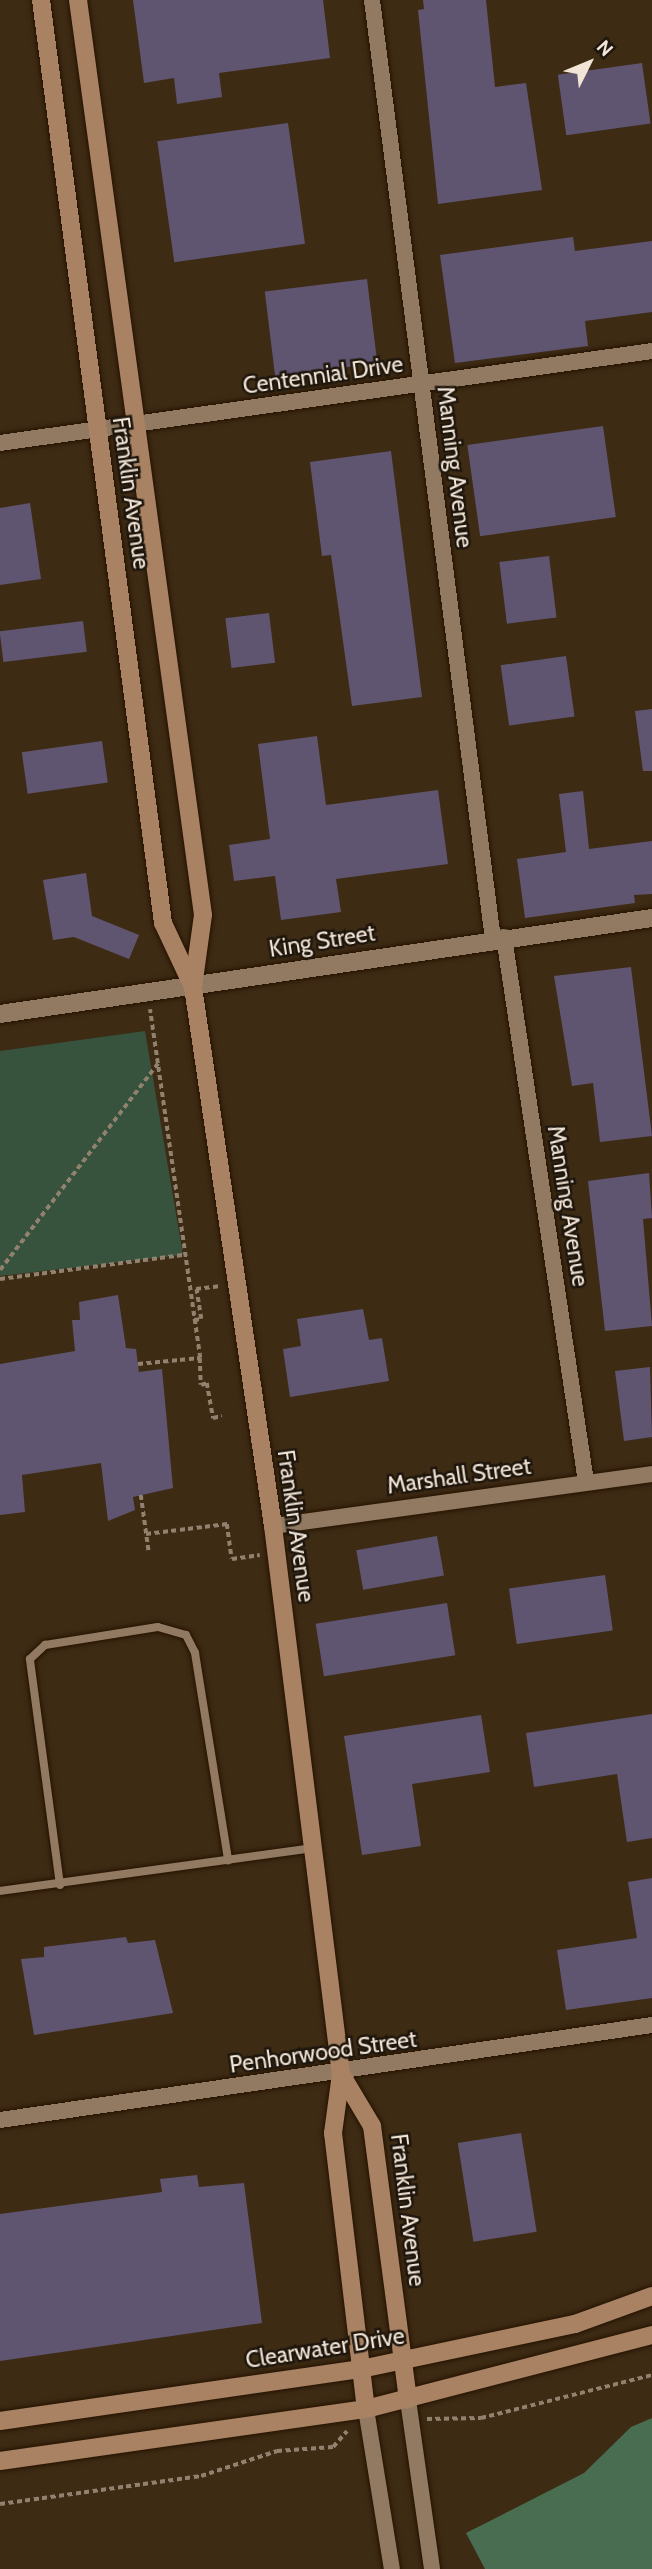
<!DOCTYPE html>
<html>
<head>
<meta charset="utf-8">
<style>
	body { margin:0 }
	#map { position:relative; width:652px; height:2569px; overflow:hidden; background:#3e2b14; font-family:Cabin,sans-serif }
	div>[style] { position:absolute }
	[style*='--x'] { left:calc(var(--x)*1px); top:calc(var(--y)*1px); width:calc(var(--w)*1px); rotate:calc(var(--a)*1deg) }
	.green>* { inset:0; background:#37523d }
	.forest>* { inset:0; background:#486d50 }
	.building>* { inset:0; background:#5f5571; transform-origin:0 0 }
	.path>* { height:3.5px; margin-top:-1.75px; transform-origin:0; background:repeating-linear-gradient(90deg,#91816e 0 5px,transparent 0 8.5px) }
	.roads { filter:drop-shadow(0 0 2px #251300) drop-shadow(0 0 2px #251300) }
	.service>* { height:8px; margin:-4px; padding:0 4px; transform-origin:4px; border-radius:4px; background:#917a61 }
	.minor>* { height:16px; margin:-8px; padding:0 8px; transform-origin:8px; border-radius:8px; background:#917a61 }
	.tertiary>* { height:18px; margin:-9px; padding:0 9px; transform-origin:9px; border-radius:9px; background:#917a61 }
	.secondary>* { height:18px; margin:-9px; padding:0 9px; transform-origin:9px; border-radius:9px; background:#a88263 }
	span { translate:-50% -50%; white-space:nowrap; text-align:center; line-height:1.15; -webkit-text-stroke:5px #1e160c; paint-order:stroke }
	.street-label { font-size:23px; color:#f2e5d7 }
	.north { position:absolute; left:554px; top:28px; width:70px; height:70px; -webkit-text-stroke:5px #1e160c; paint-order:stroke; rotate:47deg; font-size:19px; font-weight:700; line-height:28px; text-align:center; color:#f2e5d7 }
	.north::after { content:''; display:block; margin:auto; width:24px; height:32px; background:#f2e5d7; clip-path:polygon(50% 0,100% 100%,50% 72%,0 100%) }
</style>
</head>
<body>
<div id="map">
	<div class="green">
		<div style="clip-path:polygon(145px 1031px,183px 1255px,0 1276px,0 1051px)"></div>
	</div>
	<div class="forest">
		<div style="clip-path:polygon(652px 2418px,652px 2569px,485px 2569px,466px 2533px,584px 2473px,631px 2427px)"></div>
	</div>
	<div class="building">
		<div style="clip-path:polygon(133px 0,323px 0,330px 58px,219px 73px,222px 97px,177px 104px,174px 78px,144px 83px)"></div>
		<div style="clip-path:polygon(423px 0,486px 0,495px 87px,526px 83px,542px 190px,438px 204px,418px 10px,424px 9px)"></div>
		<div style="left:642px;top:63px;width:61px;height:85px;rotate:82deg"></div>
		<div style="left:288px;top:123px;width:122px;height:132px;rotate:82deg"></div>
		<div style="clip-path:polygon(573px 237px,575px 251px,652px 241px,652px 312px,585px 321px,588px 346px,455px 363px,440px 255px)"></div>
		<div style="left:367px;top:279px;width:85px;height:103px;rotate:83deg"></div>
		<div style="left:603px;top:426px;width:92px;height:137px;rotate:82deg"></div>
		<div style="clip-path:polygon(391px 451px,422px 697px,352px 706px,331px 555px,322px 556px,310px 462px)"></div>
		<div style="clip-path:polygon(30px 503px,41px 579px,0 585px,0 508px)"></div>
		<div style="left:549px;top:556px;width:62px;height:50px;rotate:83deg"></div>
		<div style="left:269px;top:613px;width:50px;height:44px;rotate:83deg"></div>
		<div style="left:83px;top:621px;width:31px;height:84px;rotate:83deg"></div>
		<div style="left:566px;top:656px;width:61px;height:66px;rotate:82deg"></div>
		<div style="clip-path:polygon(652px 709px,652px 771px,643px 771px,635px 711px)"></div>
		<div style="clip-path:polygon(317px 736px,326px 805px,438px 790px,448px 864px,336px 879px,341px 912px,281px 920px,275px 876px,234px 881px,229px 845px,270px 839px,258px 744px)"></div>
		<div style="left:102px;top:741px;width:42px;height:81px;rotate:82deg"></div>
		<div style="clip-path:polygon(583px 791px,589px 849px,652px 841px,652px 894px,634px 895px,635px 903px,525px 918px,517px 859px,566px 852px,559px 794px)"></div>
		<div style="clip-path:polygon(86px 873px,92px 916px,139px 935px,129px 959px,74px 937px,53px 940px,43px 880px)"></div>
		<div style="clip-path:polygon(631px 967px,652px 1136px,600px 1142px,593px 1083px,572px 1086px,554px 976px)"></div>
		<div style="clip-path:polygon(649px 1173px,652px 1218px,643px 1219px,652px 1326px,605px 1331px,588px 1181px)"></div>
		<div style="clip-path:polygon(118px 1295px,126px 1348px,136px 1349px,139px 1372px,162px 1369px,173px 1488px,133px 1497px,135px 1510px,108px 1521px,101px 1463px,22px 1475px,25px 1512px,0 1515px,0 1364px,75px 1351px,72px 1320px,80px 1320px,79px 1302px)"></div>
		<div style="clip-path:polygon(363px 1309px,369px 1340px,382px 1338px,389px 1381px,290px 1397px,283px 1349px,301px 1346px,297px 1319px)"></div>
		<div style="clip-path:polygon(650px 1367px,652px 1437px,624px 1441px,615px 1371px)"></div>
		<div style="left:437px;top:1536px;width:40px;height:82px;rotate:80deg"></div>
		<div style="left:605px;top:1575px;width:56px;height:97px;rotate:82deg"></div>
		<div style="left:447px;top:1603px;width:53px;height:133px;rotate:81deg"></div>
		<div style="clip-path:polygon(652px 1714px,652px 1838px,627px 1842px,617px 1774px,534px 1787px,526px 1733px)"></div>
		<div style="clip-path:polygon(481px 1715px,490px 1772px,412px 1784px,421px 1846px,362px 1855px,344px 1736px)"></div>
		<div style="clip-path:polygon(652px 1878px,652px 1998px,566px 2010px,557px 1950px,637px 1938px,628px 1882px)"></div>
		<div style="clip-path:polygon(126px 1937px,128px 1943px,155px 1940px,173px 2013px,34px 2035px,21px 1959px,44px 1957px,44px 1947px)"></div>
		<div style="left:521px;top:2133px;width:100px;height:64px;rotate:81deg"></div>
		<div style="clip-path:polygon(197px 2175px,199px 2187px,244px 2183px,262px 2323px,0 2361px,0 2214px,162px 2192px,160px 2179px)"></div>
	</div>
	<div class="path">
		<div style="--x:0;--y:1270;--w:260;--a:-52.6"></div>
		<div style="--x:0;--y:1279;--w:184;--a:-7.5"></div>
		<div style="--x:194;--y:1320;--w:7;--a:-8"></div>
		<div style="--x:201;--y:1319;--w:30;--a:-99"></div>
		<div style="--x:196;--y:1289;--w:23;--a:-7"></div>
		<div style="--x:200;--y:1358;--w:27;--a:88"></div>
		<div style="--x:201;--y:1385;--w:6;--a:-18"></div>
		<div style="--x:207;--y:1383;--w:36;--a:80"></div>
		<div style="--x:213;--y:1418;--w:9;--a:-13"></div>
		<div style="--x:138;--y:1364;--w:62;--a:-5.5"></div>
		<div style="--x:200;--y:1358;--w:352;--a:-98.2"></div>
		<div style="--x:141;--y:1495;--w:59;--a:82.1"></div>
		<div style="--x:146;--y:1534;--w:82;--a:-7"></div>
		<div style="--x:227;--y:1524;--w:35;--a:82"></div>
		<div style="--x:232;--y:1559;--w:28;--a:-8"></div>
		<div style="--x:427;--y:2419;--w:54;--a:-1.1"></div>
		<div style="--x:481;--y:2418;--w:176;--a:-14.1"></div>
		<div style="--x:0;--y:2504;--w:203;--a:-7.9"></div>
		<div style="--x:201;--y:2476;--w:80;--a:-18.2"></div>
		<div style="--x:277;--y:2451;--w:56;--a:-4.1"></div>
		<div style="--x:333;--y:2447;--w:21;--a:-49"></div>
	</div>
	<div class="roads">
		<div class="service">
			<div style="--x:60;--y:1885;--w:228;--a:-97.6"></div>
			<div style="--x:30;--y:1659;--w:21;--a:-43"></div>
			<div style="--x:45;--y:1645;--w:114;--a:-9.1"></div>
			<div style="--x:158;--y:1627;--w:29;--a:16"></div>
			<div style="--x:186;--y:1635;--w:20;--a:63"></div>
			<div style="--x:195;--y:1653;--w:210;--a:80.9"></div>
			<div style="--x:0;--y:1891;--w:316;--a:-7.8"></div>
		</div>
		<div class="minor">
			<div style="--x:372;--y:0;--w:947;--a:82.66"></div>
			<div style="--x:0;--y:443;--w:658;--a:-8.03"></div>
			<div style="--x:504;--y:937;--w:551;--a:81.44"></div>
			<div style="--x:273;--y:1526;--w:383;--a:-7.8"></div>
			<div style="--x:0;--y:2120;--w:659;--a:-8.29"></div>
			<div style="--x:408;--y:2400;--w:171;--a:81.9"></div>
			<div style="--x:366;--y:2409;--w:162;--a:80.8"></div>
		</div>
		<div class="tertiary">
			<div style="--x:0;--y:1014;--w:659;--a:-8.38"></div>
		</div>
		<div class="secondary">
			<div style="--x:41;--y:0;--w:931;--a:82.47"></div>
			<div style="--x:163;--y:923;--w:71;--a:64.9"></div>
			<div style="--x:78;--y:0;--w:923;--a:82.22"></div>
			<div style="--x:203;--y:915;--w:73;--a:97.9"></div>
			<div style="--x:193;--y:987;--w:545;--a:81.56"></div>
			<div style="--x:273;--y:1526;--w:552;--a:82.93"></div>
			<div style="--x:341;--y:2074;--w:60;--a:97.7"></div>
			<div style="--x:333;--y:2133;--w:278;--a:83.2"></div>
			<div style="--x:341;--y:2074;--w:61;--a:59.2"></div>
			<div style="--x:372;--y:2126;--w:276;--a:82.5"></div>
			<div style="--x:0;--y:2421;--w:365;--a:-8.2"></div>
			<div style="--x:361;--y:2369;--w:219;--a:-11.9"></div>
			<div style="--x:575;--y:2324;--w:82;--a:-20"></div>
			<div style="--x:0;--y:2461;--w:370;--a:-8.1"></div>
			<div style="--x:366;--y:2409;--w:295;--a:-14.5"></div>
		</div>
	</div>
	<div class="street-label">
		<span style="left:323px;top:375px;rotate:-8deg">Centennial Drive</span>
		<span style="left:455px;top:467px;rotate:83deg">Manning Avenue</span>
		<span style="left:131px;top:493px;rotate:82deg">Franklin Avenue</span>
		<span style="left:322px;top:941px;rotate:-9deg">King Street</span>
		<span style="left:568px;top:1206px;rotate:81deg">Manning Avenue</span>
		<span style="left:459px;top:1476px;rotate:-8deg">Marshall Street</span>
		<span style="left:296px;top:1526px;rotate:82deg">Franklin Avenue</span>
		<span style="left:323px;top:2052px;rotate:-8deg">Penhorwood Street</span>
		<span style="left:408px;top:2210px;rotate:83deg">Franklin Avenue</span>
		<span style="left:325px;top:2348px;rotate:-9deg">Clearwater Drive</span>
	</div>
	<div class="north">N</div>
</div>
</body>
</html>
